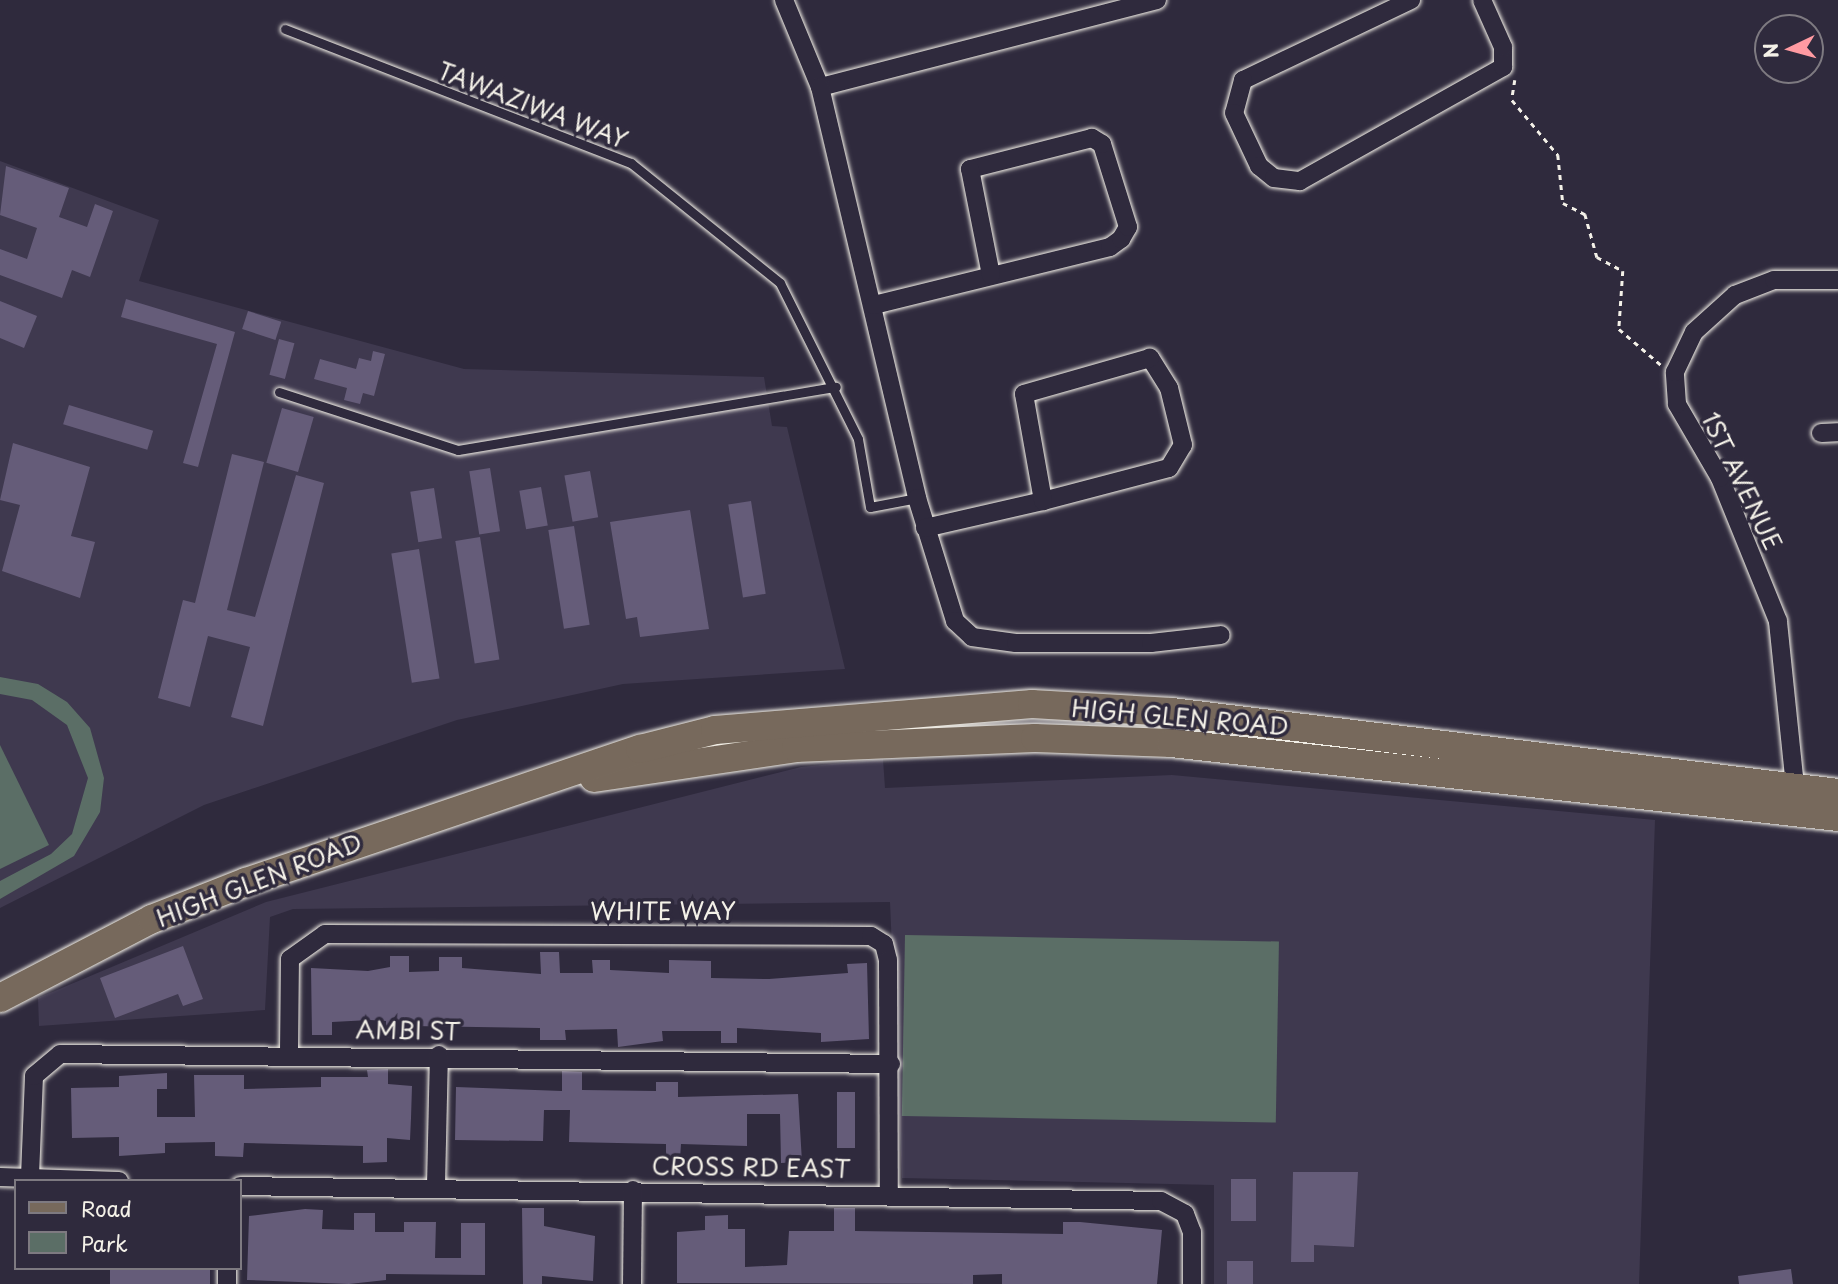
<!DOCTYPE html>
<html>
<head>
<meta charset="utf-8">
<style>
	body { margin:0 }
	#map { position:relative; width:1838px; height:1284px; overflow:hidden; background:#2f2a3d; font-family:"Playpen Sans",sans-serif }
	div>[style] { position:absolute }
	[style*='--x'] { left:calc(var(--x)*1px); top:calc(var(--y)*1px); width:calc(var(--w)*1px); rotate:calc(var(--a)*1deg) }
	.built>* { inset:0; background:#3f394f }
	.green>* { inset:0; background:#5b6e66; transform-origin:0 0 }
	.building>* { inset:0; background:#655c79; transform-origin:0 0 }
	.path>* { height:2.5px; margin-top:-1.25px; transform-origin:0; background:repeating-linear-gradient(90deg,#f4f1e8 0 5px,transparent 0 10px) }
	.roads { filter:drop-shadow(0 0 2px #f4f1e8) drop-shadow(0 0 2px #f4f1e8) }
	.lane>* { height:9px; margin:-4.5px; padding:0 4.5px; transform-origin:4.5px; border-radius:4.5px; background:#2f2a3d }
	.street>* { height:18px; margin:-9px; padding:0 9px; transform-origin:9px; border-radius:9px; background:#2f2a3d }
	.primary>* { height:28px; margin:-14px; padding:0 14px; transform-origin:14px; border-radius:14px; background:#77695c }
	span { translate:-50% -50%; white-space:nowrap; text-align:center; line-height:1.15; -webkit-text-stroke:7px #2f2a3d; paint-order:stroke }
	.street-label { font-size:24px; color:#f4f1e8 }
	.legend { position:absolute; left:14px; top:1179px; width:228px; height:91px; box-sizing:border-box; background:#2f2a3d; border:2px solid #7e7a81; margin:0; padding:9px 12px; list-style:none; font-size:21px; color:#f4f1e8 }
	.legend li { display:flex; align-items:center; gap:14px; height:35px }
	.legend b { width:35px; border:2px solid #7e7a81 }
	.north { position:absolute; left:1754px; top:14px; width:70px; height:70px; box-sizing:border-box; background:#2f2a3d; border:2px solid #7e7a81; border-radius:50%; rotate:265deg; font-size:19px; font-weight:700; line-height:28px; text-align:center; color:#f4f1e8 }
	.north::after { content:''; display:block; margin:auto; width:24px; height:32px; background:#ff9aa2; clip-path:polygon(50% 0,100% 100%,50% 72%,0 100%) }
</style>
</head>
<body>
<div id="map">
	<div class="built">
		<div style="clip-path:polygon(0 161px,159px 220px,139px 281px,464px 369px,764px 377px,772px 426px,787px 427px,845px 669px,623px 684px,457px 720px,204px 805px,0 908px)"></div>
		<div style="clip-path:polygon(883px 759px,885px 788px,1172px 775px,1655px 820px,1639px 1284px,1214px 1284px,1214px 1185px,902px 1178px,890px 902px,293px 909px,270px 917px,265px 1010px,39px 1026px,38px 998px,266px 902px,801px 767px)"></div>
	</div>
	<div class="green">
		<div style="clip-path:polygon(0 677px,38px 684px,67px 702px,90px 728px,104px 778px,100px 812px,74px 856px,0 899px,0 881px,51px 854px,72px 834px,88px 778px,67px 725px,32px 700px,0 694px)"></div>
		<div style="clip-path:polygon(0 745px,49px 845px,0 869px)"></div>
		<div style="left:905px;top:935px;width:374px;height:181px;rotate:1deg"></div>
	</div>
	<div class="building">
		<div style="clip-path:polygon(6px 166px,69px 188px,59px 217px,87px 227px,95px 204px,113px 211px,90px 277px,72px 270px,62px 298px,0 275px,0 249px,27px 259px,37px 228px,0 215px)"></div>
		<div style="clip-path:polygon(126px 299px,235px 332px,198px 467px,183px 463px,217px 344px,121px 317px)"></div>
		<div style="clip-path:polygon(0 301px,37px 316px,24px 348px,0 338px)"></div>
		<div style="left:248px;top:311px;width:35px;height:19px;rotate:18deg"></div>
		<div style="left:279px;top:339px;width:16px;height:37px;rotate:15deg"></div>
		<div style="clip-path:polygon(373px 351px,385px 354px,374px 396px,363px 393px,360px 404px,344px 400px,347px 388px,314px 379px,320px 359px,356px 369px,359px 358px,371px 361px)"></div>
		<div style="left:69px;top:405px;width:88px;height:20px;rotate:17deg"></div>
		<div style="left:282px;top:408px;width:33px;height:57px;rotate:16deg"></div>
		<div style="clip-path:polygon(13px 443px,90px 467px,71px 536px,95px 542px,80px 598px,2px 571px,20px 505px,0 500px)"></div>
		<div style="clip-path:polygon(232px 454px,264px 462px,227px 610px,255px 617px,296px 475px,324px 483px,263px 726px,231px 717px,250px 647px,208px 636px,190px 707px,158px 698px,183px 600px,195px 603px)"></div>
		<div style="left:490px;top:468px;width:64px;height:21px;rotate:81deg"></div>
		<div style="left:590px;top:471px;width:47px;height:26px;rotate:80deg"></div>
		<div style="left:541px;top:487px;width:39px;height:22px;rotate:80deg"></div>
		<div style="left:434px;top:488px;width:51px;height:24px;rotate:81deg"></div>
		<div style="left:751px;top:501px;width:94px;height:23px;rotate:81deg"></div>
		<div style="clip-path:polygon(690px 510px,709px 629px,640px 637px,637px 617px,626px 619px,610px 522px)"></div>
		<div style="left:574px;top:526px;width:100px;height:26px;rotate:81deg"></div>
		<div style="left:480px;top:537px;width:124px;height:25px;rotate:81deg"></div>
		<div style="left:419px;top:549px;width:131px;height:28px;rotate:81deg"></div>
		<div style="clip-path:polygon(183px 946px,203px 999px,183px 1006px,178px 994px,115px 1018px,100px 978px)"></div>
		<div style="clip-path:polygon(540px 952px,559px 952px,560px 973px,593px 973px,592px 960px,610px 960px,610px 970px,669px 973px,669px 960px,711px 961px,711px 978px,769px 979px,848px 973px,847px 964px,867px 963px,869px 1039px,821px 1042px,821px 1033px,737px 1028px,737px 1043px,721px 1043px,721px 1031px,662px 1031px,663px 1041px,618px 1047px,617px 1029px,565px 1030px,566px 1040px,540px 1040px,540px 1028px,410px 1026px,410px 1038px,386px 1038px,386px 1021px,370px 1020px,332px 1022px,332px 1035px,312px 1035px,311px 968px,368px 971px,390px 967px,390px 956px,409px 956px,409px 972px,439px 971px,439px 957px,462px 957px,462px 968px,541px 974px)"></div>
		<div style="clip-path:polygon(388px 1069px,388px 1084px,412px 1086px,411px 1118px,410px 1140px,387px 1138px,387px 1162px,363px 1163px,363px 1146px,244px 1143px,243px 1157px,215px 1156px,215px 1142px,165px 1143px,165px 1153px,119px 1156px,119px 1137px,72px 1138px,71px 1088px,119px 1087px,119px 1076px,167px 1073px,167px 1089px,157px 1089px,157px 1117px,195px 1117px,194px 1075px,244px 1075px,244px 1089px,321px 1087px,321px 1077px,368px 1077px,367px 1070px)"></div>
		<div style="clip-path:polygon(562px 1071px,582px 1072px,582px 1090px,656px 1091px,656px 1082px,678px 1082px,678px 1097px,798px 1094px,802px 1162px,781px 1163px,780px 1114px,747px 1114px,747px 1146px,681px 1144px,680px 1159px,666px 1159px,666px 1144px,569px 1142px,570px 1110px,544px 1110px,543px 1141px,455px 1140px,456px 1087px,562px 1091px)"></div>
		<div style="left:837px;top:1092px;width:18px;height:56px"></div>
		<div style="clip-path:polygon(1293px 1172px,1358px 1172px,1354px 1247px,1314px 1245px,1314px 1262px,1291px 1262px)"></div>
		<div style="left:1231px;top:1179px;width:25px;height:42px"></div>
		<div style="clip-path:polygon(522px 1208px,544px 1208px,544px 1226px,595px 1236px,593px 1281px,542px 1276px,542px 1284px,523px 1284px)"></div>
		<div style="clip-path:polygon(834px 1208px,855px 1208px,855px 1231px,1063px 1234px,1063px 1222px,1080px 1222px,1162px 1230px,1157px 1284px,1002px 1284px,1002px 1274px,973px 1275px,973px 1284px,677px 1283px,677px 1232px,705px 1230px,705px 1216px,728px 1215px,728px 1229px,745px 1229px,745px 1267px,787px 1265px,789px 1231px,834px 1231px)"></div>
		<div style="clip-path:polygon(305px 1209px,323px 1210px,322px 1229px,354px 1230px,354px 1213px,375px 1213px,375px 1232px,404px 1232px,404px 1222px,436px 1222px,435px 1258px,461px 1258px,461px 1223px,485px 1223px,485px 1275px,386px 1274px,386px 1280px,349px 1284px,247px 1280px,249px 1216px)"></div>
		<div style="left:1253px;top:1261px;width:23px;height:26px;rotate:90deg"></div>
		<div style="left:110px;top:1268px;width:100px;height:16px"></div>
		<div style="clip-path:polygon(1791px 1269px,1793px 1284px,1739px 1284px,1738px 1276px)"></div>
	</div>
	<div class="path">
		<div style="--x:1515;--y:80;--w:20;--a:99"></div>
		<div style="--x:1512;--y:100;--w:72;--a:50.1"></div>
		<div style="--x:1558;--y:155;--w:48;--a:84.1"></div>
		<div style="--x:1563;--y:203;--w:25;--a:27"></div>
		<div style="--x:1585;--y:214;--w:45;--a:74.4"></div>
		<div style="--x:1597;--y:257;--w:30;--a:28"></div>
		<div style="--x:1623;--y:271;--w:58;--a:93.9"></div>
		<div style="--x:1619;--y:329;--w:55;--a:40.6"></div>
	</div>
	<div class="roads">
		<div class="lane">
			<div style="--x:285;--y:29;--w:371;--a:21.2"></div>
			<div style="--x:631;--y:163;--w:191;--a:38.8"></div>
			<div style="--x:780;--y:283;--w:174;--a:63.4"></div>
			<div style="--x:858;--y:439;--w:69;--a:80"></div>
			<div style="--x:870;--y:507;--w:48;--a:-10.8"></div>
			<div style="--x:279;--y:392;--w:188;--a:18"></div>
			<div style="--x:458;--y:450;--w:383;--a:-9.5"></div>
		</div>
		<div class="street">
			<div style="--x:784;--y:0;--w:94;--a:67.5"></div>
			<div style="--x:1157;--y:0;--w:348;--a:165.5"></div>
			<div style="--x:820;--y:87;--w:422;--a:76.7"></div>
			<div style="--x:917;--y:498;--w:129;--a:72.8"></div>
			<div style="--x:955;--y:621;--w:23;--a:43"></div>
			<div style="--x:972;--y:637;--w:44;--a:7.8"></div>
			<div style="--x:1016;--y:643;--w:135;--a:0"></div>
			<div style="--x:1151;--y:643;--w:70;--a:-6.5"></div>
			<div style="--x:1411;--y:0;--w:186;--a:154.5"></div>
			<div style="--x:1243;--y:80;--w:34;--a:105"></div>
			<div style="--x:1234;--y:113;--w:59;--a:64.7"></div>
			<div style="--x:1259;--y:166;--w:19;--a:39"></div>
			<div style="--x:1274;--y:178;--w:26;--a:7"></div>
			<div style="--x:1300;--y:181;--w:233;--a:-29.3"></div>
			<div style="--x:1503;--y:67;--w:20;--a:-90"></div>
			<div style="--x:1503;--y:47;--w:51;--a:-114.1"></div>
			<div style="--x:874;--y:305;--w:243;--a:-13.8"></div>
			<div style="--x:1110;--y:247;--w:14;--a:-36"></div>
			<div style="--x:1121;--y:239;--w:14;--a:-60"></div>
			<div style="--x:1128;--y:227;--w:87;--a:-107.4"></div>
			<div style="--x:1102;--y:144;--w:12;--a:-149"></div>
			<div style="--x:1092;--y:138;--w:126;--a:165.7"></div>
			<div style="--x:970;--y:169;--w:108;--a:78.8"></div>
			<div style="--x:1821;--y:433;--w:17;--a:-3"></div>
			<div style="--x:925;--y:528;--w:121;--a:-12.9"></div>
			<div style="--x:1043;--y:501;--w:130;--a:-14.7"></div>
			<div style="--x:1169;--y:468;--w:27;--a:-59"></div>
			<div style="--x:1183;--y:445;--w:59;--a:-103.8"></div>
			<div style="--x:1169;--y:388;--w:36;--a:-122"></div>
			<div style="--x:1150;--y:358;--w:131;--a:164.1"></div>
			<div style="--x:1024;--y:394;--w:109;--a:79.9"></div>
			<div style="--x:1796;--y:796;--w:176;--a:-95.9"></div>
			<div style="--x:1778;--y:621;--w:154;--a:-112.1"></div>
			<div style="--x:1720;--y:478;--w:86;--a:-120.2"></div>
			<div style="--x:1677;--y:404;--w:32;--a:-94"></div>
			<div style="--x:1675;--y:372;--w:44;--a:-64.6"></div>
			<div style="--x:1694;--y:332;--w:55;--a:-42.1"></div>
			<div style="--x:1735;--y:295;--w:42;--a:-21"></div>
			<div style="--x:1774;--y:280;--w:64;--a:0"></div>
			<div style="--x:289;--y:1052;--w:93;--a:-89.4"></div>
			<div style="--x:290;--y:959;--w:43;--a:-35.5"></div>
			<div style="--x:325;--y:934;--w:546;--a:0.21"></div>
			<div style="--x:871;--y:936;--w:15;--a:32"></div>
			<div style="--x:884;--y:944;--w:16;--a:76"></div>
			<div style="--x:888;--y:960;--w:234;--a:89.8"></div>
			<div style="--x:30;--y:1176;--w:100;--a:-87.7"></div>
			<div style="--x:34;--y:1076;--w:34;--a:-40"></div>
			<div style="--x:60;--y:1054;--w:831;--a:0.69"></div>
			<div style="--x:0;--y:1177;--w:119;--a:1.9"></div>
			<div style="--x:436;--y:1185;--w:130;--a:-88.7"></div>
			<div style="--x:240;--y:1186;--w:921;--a:0.93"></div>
			<div style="--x:1161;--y:1201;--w:27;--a:28"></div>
			<div style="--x:1185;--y:1214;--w:19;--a:69"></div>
			<div style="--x:1192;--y:1232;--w:52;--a:90"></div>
			<div style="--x:227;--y:1268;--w:16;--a:90"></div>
			<div style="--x:632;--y:1284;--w:94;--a:-89.4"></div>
		</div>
		<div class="primary">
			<div style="--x:594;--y:778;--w:204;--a:-8.4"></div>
			<div style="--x:796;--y:748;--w:239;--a:-2.4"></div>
			<div style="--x:1035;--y:738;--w:136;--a:2.1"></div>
			<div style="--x:1171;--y:743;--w:671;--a:6.33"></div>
			<div style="--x:0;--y:998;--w:171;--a:-27.5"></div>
			<div style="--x:152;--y:919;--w:101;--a:-21.5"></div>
			<div style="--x:246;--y:882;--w:416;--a:-18.7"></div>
			<div style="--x:640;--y:749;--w:77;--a:-14.2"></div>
			<div style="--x:715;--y:730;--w:318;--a:-4.7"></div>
			<div style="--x:1032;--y:704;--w:140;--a:3.3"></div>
			<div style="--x:1172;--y:712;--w:671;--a:6.93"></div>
		</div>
	</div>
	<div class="street-label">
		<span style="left:533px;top:105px;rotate:21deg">TAWAZIWA WAY</span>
		<span style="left:1742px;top:481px;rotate:64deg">1ST AVENUE</span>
		<span style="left:1180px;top:717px;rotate:5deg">HIGH GLEN ROAD</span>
		<span style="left:259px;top:880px;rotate:-21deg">HIGH GLEN ROAD</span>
		<span style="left:663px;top:911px">WHITE WAY</span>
		<span style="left:408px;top:1030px;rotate:1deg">AMBI ST</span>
		<span style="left:751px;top:1167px;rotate:1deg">CROSS RD EAST</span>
	</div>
	<ul class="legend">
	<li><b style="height:9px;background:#77695c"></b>Road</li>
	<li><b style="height:19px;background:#5b6e66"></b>Park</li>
	</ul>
	<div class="north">N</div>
</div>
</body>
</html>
